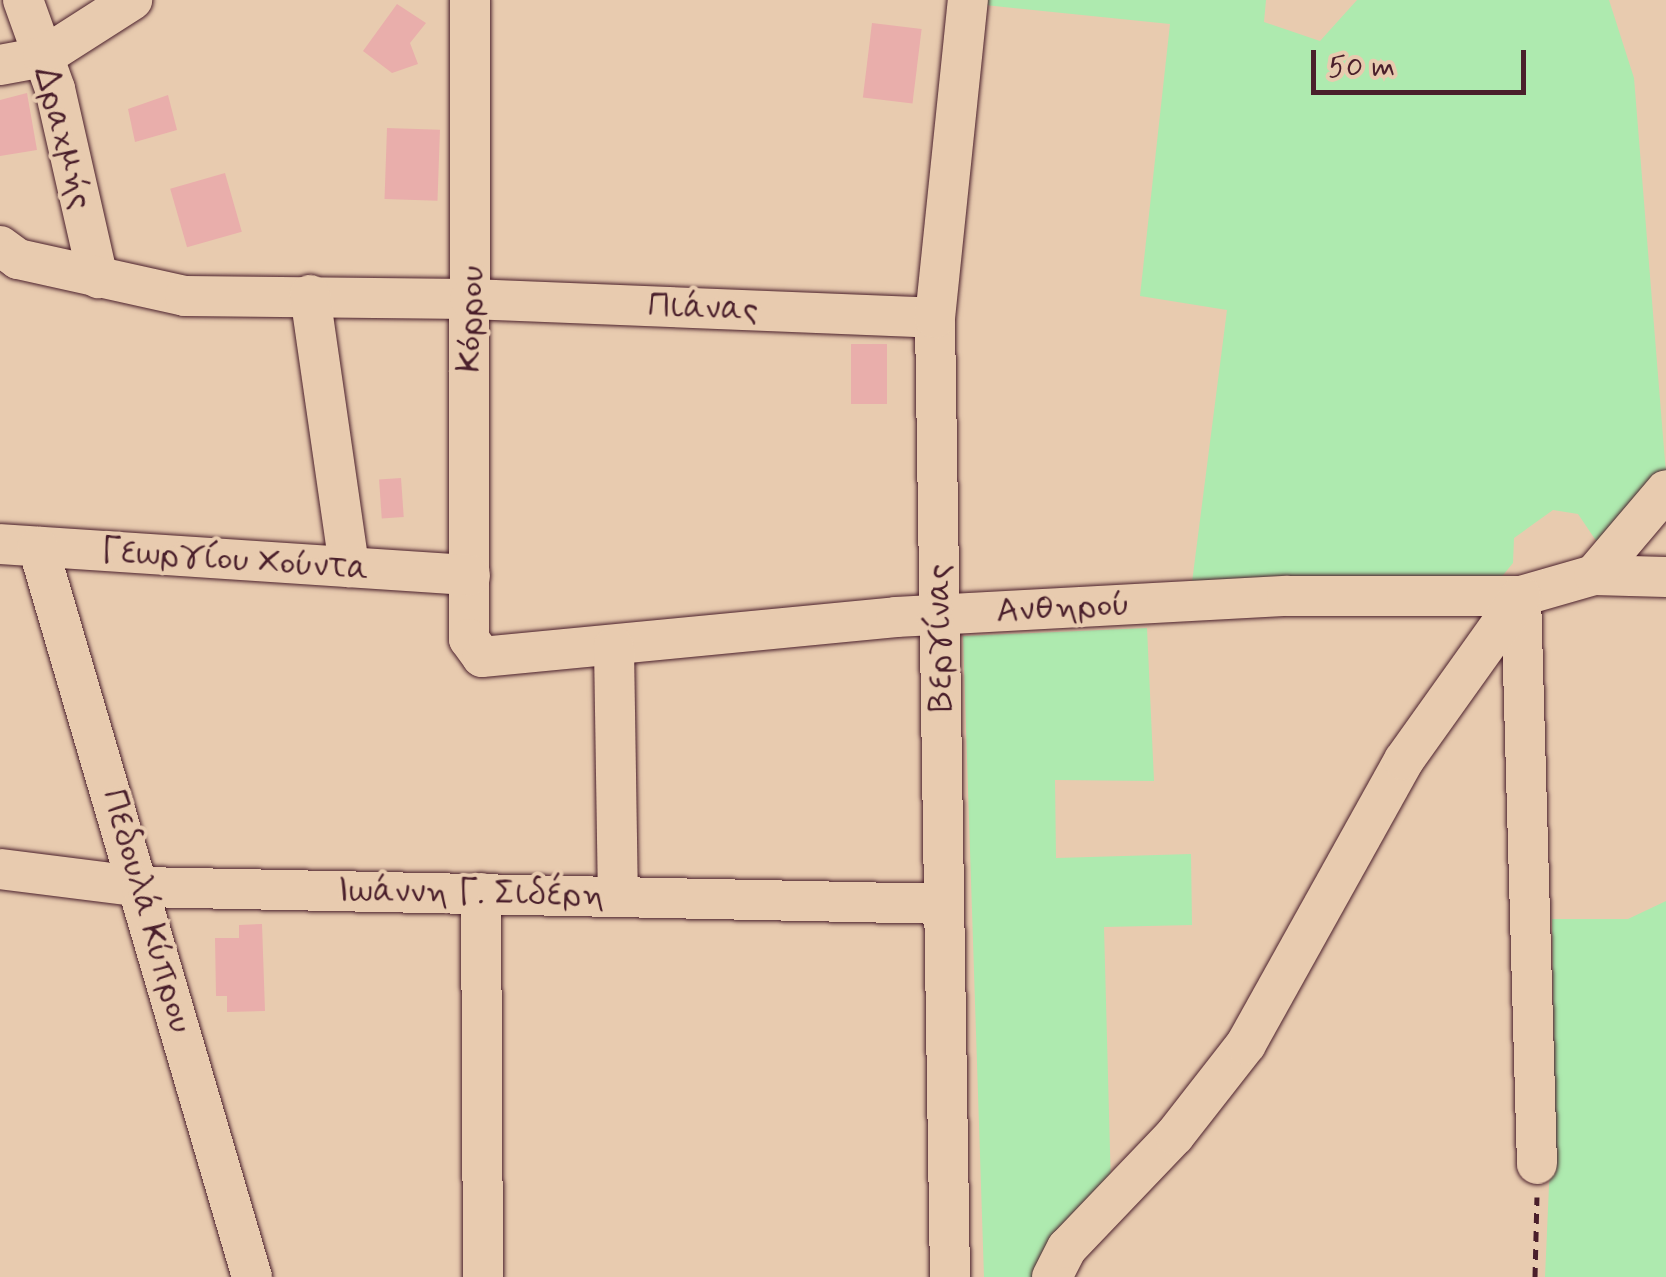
<!DOCTYPE html>
<html>
<head>
<meta charset="utf-8">
<style>
	body { margin:0 }
	#map { position:relative; width:1666px; height:1277px; overflow:hidden; background:#e8cbaf; font-family:Mynerve,sans-serif }
	div>[style] { position:absolute }
	[style*='--x'] { left:calc(var(--x)*1px); top:calc(var(--y)*1px); width:calc(var(--w)*1px); rotate:calc(var(--a)*1deg) }
	.green>* { inset:0; background:#aeeaaf }
	.building>* { inset:0; background:#e9aeab; transform-origin:0 0 }
	.path>* { height:5px; margin-top:-2.5px; transform-origin:0; background:repeating-linear-gradient(90deg,#4a1f2b 0 10px,transparent 0 18px) }
	.roads { filter:drop-shadow(0 0 2px #4a1f2b) drop-shadow(0 0 2px #4a1f2b) }
	.minor>* { height:40px; margin:-20px; padding:0 20px; transform-origin:20px; border-radius:20px; background:#e8cbaf }
	span { translate:-50% -50%; white-space:nowrap; text-align:center; line-height:1.15; -webkit-text-stroke:8px #e8cbaf; paint-order:stroke }
	.street-label { font-size:35px; color:#4a1f2b }
	.scale { position:absolute; left:1311px; top:50px; width:215px; height:45px; box-sizing:border-box; border:5px solid #4a1f2b; border-top:0; padding-left:12px; font-size:30px; line-height:35px; white-space:nowrap; color:#4a1f2b; -webkit-text-stroke:8px #e8cbaf; paint-order:stroke }
</style>
</head>
<body>
<div id="map">
	<div class="green">
		<div style="clip-path:polygon(986px 0,1266px 0,1264px 22px,1320px 41px,1357px 0,1609px 0,1634px 78px,1666px 474px,1601px 548px,1578px 514px,1553px 510px,1514px 538px,1513px 563px,1495px 585px,1476px 576px,1191px 590px,1227px 310px,1140px 296px,1170px 24px,985px 5px)"></div>
		<div style="clip-path:polygon(1147px 628px,1154px 781px,1055px 780px,1056px 858px,1191px 854px,1192px 925px,1104px 927px,1111px 1188px,1046px 1277px,984px 1277px,963px 636px)"></div>
		<div style="clip-path:polygon(1666px 901px,1666px 1277px,1545px 1277px,1554px 1072px,1552px 919px,1628px 919px)"></div>
	</div>
	<div class="building">
		<div style="clip-path:polygon(397px 4px,426px 23px,410px 43px,418px 64px,392px 73px,363px 51px)"></div>
		<div style="left:872px;top:23px;width:50px;height:75px;rotate:7deg"></div>
		<div style="clip-path:polygon(27px 93px,37px 150px,0 156px,0 100px)"></div>
		<div style="clip-path:polygon(168px 95px,177px 130px,135px 142px,128px 109px)"></div>
		<div style="left:387px;top:128px;width:53px;height:71px;rotate:2deg"></div>
		<div style="left:225px;top:173px;width:61px;height:57px;rotate:74deg"></div>
		<div style="left:851px;top:344px;width:36px;height:60px"></div>
		<div style="left:401px;top:478px;width:39px;height:22px;rotate:86deg"></div>
		<div style="clip-path:polygon(262px 924px,265px 1011px,227px 1012px,227px 996px,216px 996px,215px 938px,239px 938px,239px 925px)"></div>
	</div>
	<div class="path">
		<div style="--x:1535;--y:1277;--w:80;--a:-88.6"></div>
	</div>
	<div class="roads">
		<div class="minor">
			<div style="--x:23;--y:0;--w:95;--a:70.2"></div>
			<div style="--x:55;--y:89;--w:194;--a:77.2"></div>
			<div style="--x:470;--y:0;--w:639;--a:90.09"></div>
			<div style="--x:469;--y:639;--w:22;--a:54"></div>
			<div style="--x:482;--y:657;--w:416;--a:-5.5"></div>
			<div style="--x:896;--y:617;--w:392;--a:-3.1"></div>
			<div style="--x:1287;--y:596;--w:234;--a:0"></div>
			<div style="--x:1521;--y:596;--w:76;--a:-16"></div>
			<div style="--x:1594;--y:575;--w:72;--a:1.6"></div>
			<div style="--x:0;--y:65;--w:44;--a:-10.5"></div>
			<div style="--x:43;--y:57;--w:106;--a:-32.6"></div>
			<div style="--x:0;--y:246;--w:22;--a:36"></div>
			<div style="--x:18;--y:259;--w:171;--a:12.5"></div>
			<div style="--x:185;--y:296;--w:285;--a:0.6"></div>
			<div style="--x:470;--y:299;--w:465;--a:2.3"></div>
			<div style="--x:310;--y:295;--w:275;--a:81.8"></div>
			<div style="--x:0;--y:544;--w:471;--a:3.8"></div>
			<div style="--x:38;--y:547;--w:761;--a:73.66"></div>
			<div style="--x:1594;--y:575;--w:111;--a:-49.7"></div>
			<div style="--x:1521;--y:596;--w:568;--a:88.39"></div>
			<div style="--x:614;--y:647;--w:249;--a:89.1"></div>
			<div style="--x:0;--y:869;--w:143;--a:7.2"></div>
			<div style="--x:142;--y:887;--w:802;--a:1.21"></div>
			<div style="--x:481;--y:893;--w:384;--a:89.7"></div>
			<div style="--x:950;--y:1277;--w:959;--a:-90.9"></div>
			<div style="--x:935;--y:318;--w:320;--a:-84.1"></div>
			<div style="--x:1052;--y:1277;--w:33;--a:-63"></div>
			<div style="--x:1067;--y:1248;--w:156;--a:-46.3"></div>
			<div style="--x:1175;--y:1135;--w:115;--a:-52"></div>
			<div style="--x:1246;--y:1044;--w:325;--a:-60.9"></div>
			<div style="--x:1404;--y:760;--w:201;--a:-54.5"></div>
		</div>
	</div>
	<div class="street-label">
		<span style="left:63px;top:138px;rotate:75deg">Δραχμής</span>
		<span style="left:703px;top:308px;rotate:2deg">Πιάνας</span>
		<span style="left:471px;top:319px;rotate:-88deg">Κόρρου</span>
		<span style="left:235px;top:560px;rotate:4deg">Γεωργίου Χούντα</span>
		<span style="left:1063px;top:608px;rotate:-3deg">Ανθηρού</span>
		<span style="left:940px;top:638px;rotate:-91deg">Βεργίνας</span>
		<span style="left:471px;top:893px;rotate:1deg">Ιωάννη Γ. Σιδέρη</span>
		<span style="left:147px;top:911px;rotate:74deg">Πεδουλά Κύπρου</span>
	</div>
	<div class="scale">50 m</div>
</div>
</body>
</html>
